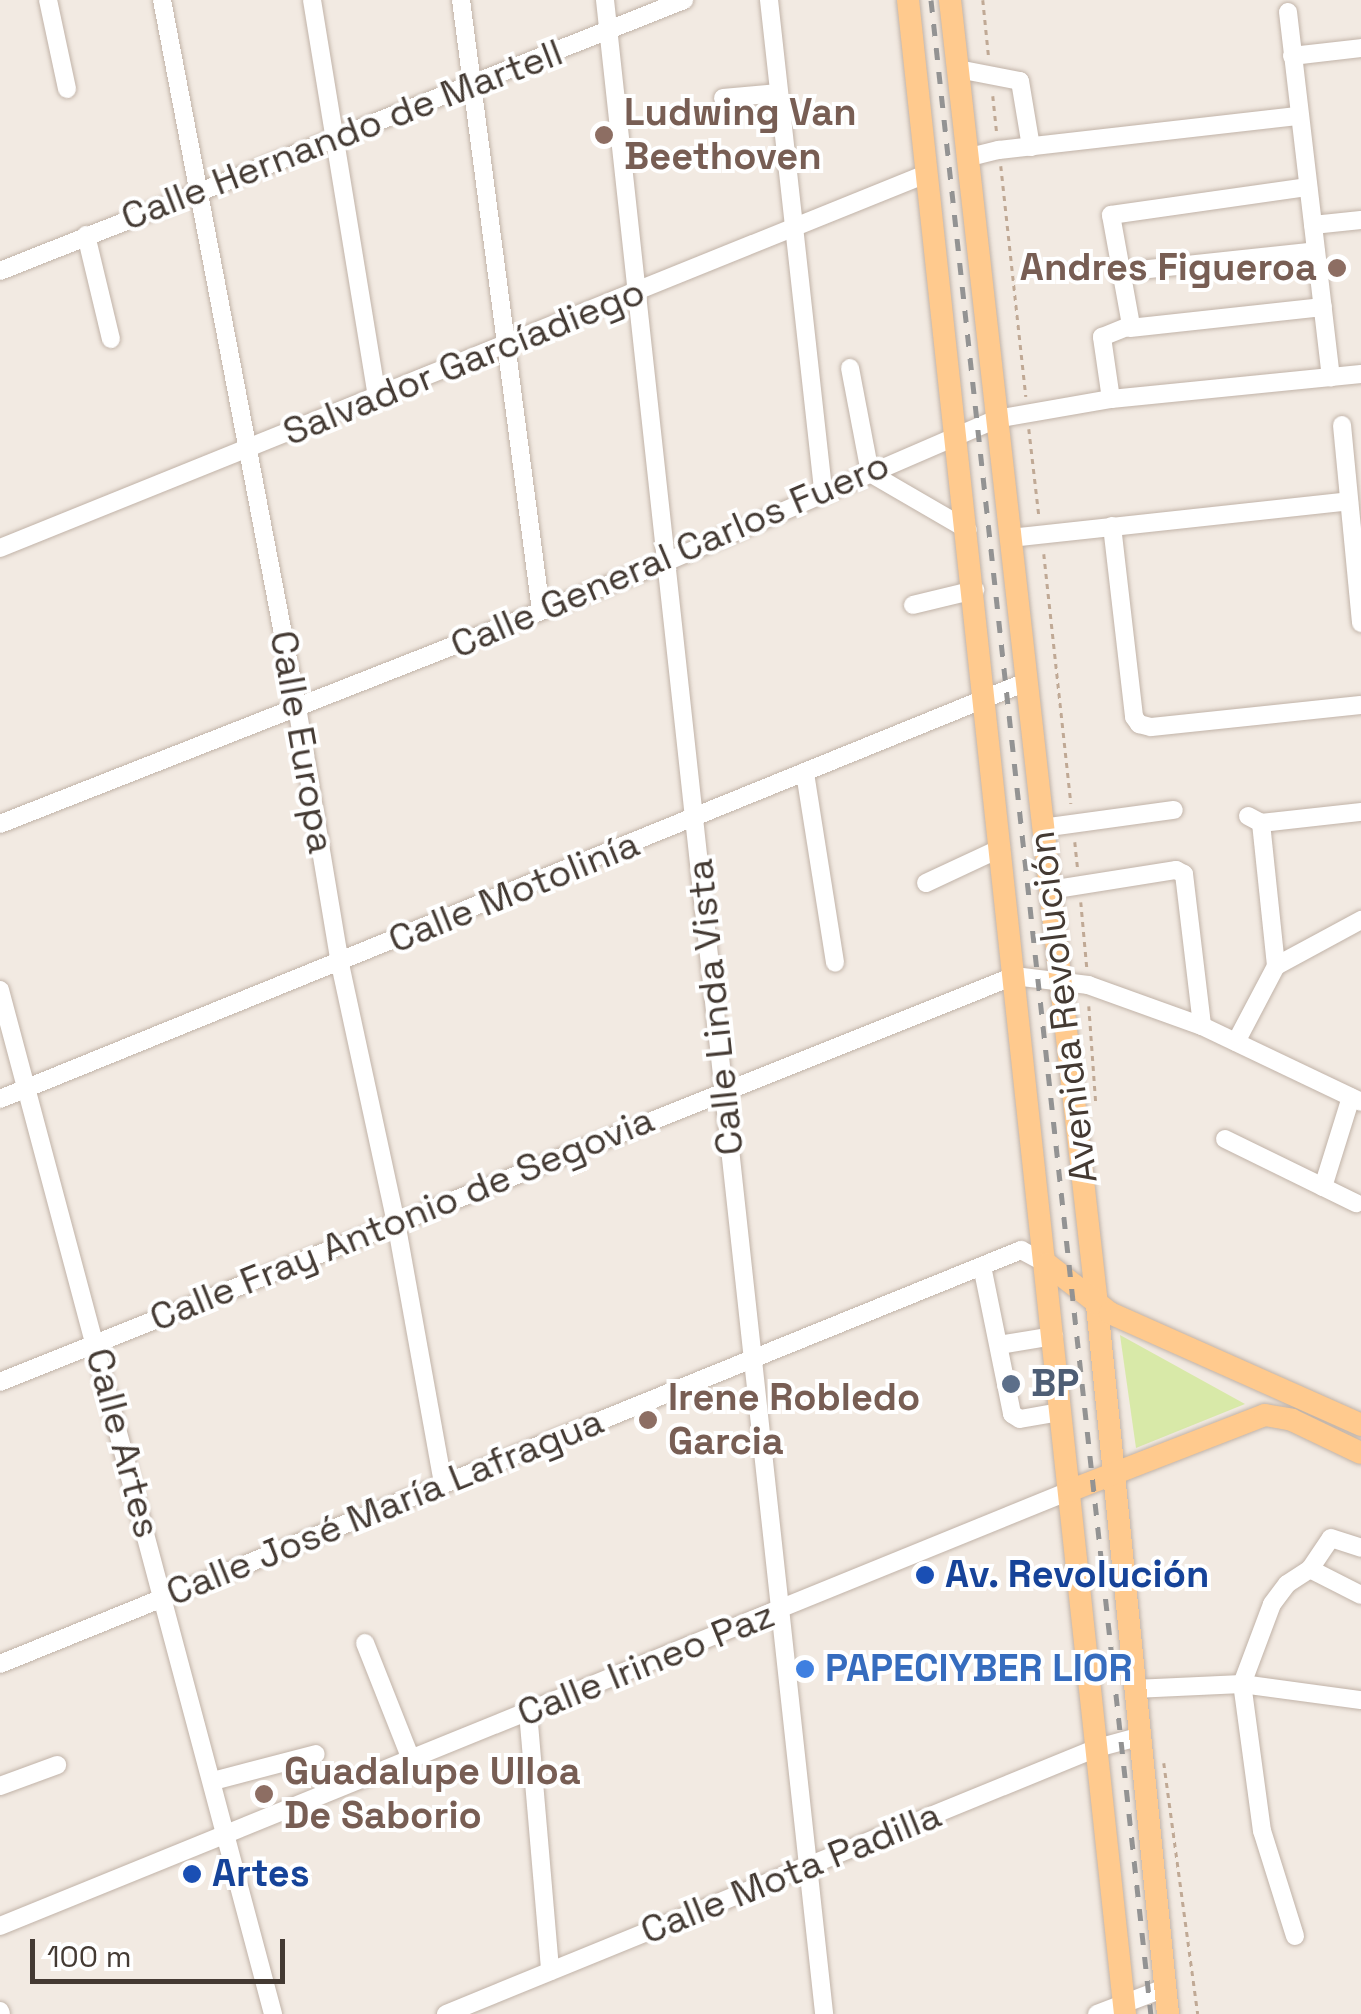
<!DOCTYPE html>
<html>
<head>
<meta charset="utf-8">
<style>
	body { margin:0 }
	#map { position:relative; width:1361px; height:2014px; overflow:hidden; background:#f2eae2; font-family:"Space Grotesk",sans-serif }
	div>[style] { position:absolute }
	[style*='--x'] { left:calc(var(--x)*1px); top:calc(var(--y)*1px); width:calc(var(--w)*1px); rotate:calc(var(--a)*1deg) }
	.green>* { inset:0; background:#d8e9a8 }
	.path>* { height:2.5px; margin-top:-1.25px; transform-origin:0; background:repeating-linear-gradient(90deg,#c0a995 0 5px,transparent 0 10px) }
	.roads { filter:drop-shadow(0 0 2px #c1b3a8) drop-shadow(0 0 2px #c1b3a8) }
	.minor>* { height:18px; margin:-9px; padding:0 9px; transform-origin:9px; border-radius:9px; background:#fff }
	.major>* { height:22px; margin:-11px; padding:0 11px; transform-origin:11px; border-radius:11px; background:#ffca8e }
	.rail>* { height:5px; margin-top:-2.5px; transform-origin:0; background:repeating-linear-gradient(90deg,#939393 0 12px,transparent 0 24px) }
	.dots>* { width:28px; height:28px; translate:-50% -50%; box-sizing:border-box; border:5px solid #fff; border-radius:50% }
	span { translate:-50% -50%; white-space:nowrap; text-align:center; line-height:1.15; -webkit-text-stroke:8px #fff; paint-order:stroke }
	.education-label { font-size:38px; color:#785e54; font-weight:700 }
	.left { translate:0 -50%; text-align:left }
	.right { translate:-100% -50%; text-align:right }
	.street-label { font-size:38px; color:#443a33 }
	.service-label { font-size:38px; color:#4e5e75; font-weight:700 }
	.transit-label { font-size:38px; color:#164399; font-weight:700 }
	.shop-label { font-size:38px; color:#366cbe; font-weight:700 }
	.scale { position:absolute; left:30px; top:1939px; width:255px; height:45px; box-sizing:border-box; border:5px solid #443a33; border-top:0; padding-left:12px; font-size:30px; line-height:35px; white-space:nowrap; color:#443a33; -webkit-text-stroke:8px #fff; paint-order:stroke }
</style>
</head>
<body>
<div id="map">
	<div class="green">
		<div style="clip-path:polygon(1120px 1335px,1245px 1404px,1136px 1448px)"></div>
	</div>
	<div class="path">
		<div style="--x:983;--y:0;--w:59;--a:84.2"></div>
		<div style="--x:993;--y:96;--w:37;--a:84"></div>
		<div style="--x:1001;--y:166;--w:232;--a:83.8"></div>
		<div style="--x:1029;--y:429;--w:88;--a:83.4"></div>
		<div style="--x:1044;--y:554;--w:251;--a:83.8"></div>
		<div style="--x:1075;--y:842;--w:27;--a:84"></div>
		<div style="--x:1081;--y:902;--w:66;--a:84.8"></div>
		<div style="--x:1089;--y:1006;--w:97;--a:85.9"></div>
		<div style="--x:1164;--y:1763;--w:253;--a:82.3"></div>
	</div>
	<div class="roads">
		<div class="minor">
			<div style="--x:48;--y:0;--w:91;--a:77.9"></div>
			<div style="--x:162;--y:0;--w:720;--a:79.19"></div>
			<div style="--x:297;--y:707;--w:261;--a:80.5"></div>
			<div style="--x:340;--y:964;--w:264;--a:77.8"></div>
			<div style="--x:396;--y:1222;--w:266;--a:79.8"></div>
			<div style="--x:312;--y:0;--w:402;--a:80.7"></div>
			<div style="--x:461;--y:0;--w:616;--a:82.54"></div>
			<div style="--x:605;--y:0;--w:2026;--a:83.79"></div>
			<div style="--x:769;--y:0;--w:496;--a:83.7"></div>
			<div style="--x:1288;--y:12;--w:368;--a:83.3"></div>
			<div style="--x:1292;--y:56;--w:69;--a:-6.6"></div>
			<div style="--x:958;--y:69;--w:63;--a:11"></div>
			<div style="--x:1020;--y:81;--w:67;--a:80.5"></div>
			<div style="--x:723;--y:98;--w:56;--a:-5.1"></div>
			<div style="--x:966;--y:158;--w:34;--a:-14"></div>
			<div style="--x:999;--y:150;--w:302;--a:-6.5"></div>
			<div style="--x:1313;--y:225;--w:48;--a:-5.9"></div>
			<div style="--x:86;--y:235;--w:107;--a:76.5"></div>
			<div style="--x:0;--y:271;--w:736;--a:-21.61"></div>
			<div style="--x:1121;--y:272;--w:196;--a:-6.1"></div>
			<div style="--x:1130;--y:328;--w:194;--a:-6.2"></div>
			<div style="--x:850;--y:368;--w:107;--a:79.2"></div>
			<div style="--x:870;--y:473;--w:113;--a:30.2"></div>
			<div style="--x:1111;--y:399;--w:63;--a:-98.3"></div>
			<div style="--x:1102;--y:337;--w:31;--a:-22"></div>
			<div style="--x:1131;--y:325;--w:112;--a:-100.3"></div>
			<div style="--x:1111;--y:215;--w:199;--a:-8.1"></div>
			<div style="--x:1342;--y:425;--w:199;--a:84.5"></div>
			<div style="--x:1112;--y:526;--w:192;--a:83.4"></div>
			<div style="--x:1134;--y:717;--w:9;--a:54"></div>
			<div style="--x:1139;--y:724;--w:12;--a:14"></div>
			<div style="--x:1151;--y:727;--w:211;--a:-6"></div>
			<div style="--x:1010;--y:538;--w:341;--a:-6.2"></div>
			<div style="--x:0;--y:548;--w:999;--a:-21.99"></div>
			<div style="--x:913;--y:605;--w:64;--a:-13.6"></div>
			<div style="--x:805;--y:773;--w:192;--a:81"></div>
			<div style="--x:1248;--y:816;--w:15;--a:28"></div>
			<div style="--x:1261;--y:823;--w:101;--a:-6.3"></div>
			<div style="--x:1261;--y:823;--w:144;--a:84"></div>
			<div style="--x:0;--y:824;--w:716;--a:-21.47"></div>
			<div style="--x:666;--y:562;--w:360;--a:-23.4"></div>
			<div style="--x:996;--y:419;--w:117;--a:-9.9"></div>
			<div style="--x:1111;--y:399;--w:251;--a:-5.7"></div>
			<div style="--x:1042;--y:828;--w:133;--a:-7.8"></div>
			<div style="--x:926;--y:883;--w:83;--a:-25"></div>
			<div style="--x:1050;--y:890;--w:128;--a:-9"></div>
			<div style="--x:1176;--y:870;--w:9;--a:27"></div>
			<div style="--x:1184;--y:874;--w:153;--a:83.2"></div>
			<div style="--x:0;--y:990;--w:1060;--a:75.07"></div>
			<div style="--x:1236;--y:1042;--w:86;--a:-62.2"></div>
			<div style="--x:1276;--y:966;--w:97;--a:-28.4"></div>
			<div style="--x:0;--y:1099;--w:1108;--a:-22.12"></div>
			<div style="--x:1225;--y:1139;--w:109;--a:26.1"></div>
			<div style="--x:1323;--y:1187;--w:94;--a:-72.7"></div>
			<div style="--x:1323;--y:1187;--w:37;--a:26"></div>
			<div style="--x:982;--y:1266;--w:151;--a:78.5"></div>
			<div style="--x:1012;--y:1414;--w:9;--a:32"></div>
			<div style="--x:1020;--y:1419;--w:41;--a:-9.9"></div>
			<div style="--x:999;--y:1345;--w:56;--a:-9.3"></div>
			<div style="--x:0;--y:1382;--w:1092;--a:-21.82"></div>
			<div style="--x:1014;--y:976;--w:75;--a:6.9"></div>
			<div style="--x:1088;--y:985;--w:121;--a:19.8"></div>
			<div style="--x:1202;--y:1026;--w:176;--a:25.5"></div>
			<div style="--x:1310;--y:1569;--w:57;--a:27"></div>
			<div style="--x:365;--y:1643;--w:125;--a:68.4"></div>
			<div style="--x:0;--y:1664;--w:1102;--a:-22.07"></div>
			<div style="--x:1021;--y:1250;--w:30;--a:28"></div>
			<div style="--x:1134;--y:1689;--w:108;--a:-2.7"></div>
			<div style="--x:1242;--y:1684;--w:120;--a:7.7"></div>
			<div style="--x:528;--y:1712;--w:260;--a:85.1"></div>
			<div style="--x:213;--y:1781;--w:106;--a:-14.7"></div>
			<div style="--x:0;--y:1786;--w:61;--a:-20.2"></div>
			<div style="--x:0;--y:1926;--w:1154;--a:-22.14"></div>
			<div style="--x:1295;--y:1936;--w:110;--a:-107.4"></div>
			<div style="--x:1262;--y:1831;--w:148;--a:-97.7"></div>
			<div style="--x:1242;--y:1684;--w:85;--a:-69.4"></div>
			<div style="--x:1272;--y:1604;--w:25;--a:-53"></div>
			<div style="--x:1287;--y:1584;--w:27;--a:-33"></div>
			<div style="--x:1310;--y:1569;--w:37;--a:-56"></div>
			<div style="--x:1331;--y:1538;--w:32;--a:18"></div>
			<div style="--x:0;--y:2011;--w:3;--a:72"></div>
			<div style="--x:446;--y:2014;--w:703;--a:-22.23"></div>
			<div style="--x:1097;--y:1748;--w:42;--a:-15"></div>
			<div style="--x:1097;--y:2014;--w:73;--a:-20.9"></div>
		</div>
		<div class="major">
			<div style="--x:908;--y:0;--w:2026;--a:83.85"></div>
			<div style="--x:950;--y:0;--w:1313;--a:83.57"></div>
			<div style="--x:1097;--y:1305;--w:713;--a:84.28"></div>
			<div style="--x:1047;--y:1264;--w:80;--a:37.9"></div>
			<div style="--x:1110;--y:1313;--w:275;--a:24"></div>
			<div style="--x:1069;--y:1491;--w:210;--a:-21.2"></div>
			<div style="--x:1265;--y:1415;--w:27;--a:10"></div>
			<div style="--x:1292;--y:1420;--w:76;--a:25.6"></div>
		</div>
	</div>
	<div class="rail">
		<div style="--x:931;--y:0;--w:2026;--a:83.77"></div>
	</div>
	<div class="dots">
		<div style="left:604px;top:135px;background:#8d6e63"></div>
		<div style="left:1337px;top:268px;background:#8d6e63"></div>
		<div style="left:1011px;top:1384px;background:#5c6f8a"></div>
		<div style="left:648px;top:1420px;background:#8d6e63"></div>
		<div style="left:925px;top:1575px;background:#1a4fb4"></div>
		<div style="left:805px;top:1669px;background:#3f7fe0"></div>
		<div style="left:264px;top:1794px;background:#8d6e63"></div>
		<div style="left:192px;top:1874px;background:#1a4fb4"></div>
	</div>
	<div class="education-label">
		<span class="left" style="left:624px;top:135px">Ludwing Van<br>Beethoven</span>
		<span class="right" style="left:1317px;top:268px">Andres Figueroa</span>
		<span class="left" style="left:668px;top:1420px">Irene Robledo<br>Garcia</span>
		<span class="left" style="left:284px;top:1794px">Guadalupe Ulloa<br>De Saborio</span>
	</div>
	<div class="street-label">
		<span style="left:342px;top:135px;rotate:-21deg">Calle Hernando de Martell</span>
		<span style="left:464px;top:362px;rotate:-22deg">Salvador Garcíadiego</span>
		<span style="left:670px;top:555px;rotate:-23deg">Calle General Carlos Fuero</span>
		<span style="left:302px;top:742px;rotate:80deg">Calle Europa</span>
		<span style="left:514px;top:892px;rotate:-22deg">Calle Motolinía</span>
		<span style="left:715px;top:1007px;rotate:-96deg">Calle Linda Vista</span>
		<span style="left:1063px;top:1007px;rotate:-97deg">Avenida Revolución</span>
		<span style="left:402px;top:1219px;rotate:-22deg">Calle Fray Antonio de Segovia</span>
		<span style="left:123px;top:1443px;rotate:75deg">Calle Artes</span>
		<span style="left:385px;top:1507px;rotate:-22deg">Calle José María Lafragua</span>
		<span style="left:646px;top:1664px;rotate:-22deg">Calle Irineo Paz</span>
		<span style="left:791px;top:1873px;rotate:-22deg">Calle Mota Padilla</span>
	</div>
	<div class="service-label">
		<span class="left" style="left:1031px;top:1384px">BP</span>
	</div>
	<div class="transit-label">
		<span class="left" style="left:945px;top:1575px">Av. Revolución</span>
		<span class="left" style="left:212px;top:1874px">Artes</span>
	</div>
	<div class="shop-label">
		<span class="left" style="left:825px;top:1669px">PAPECIYBER LIOR</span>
	</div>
	<div class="scale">100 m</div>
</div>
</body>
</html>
